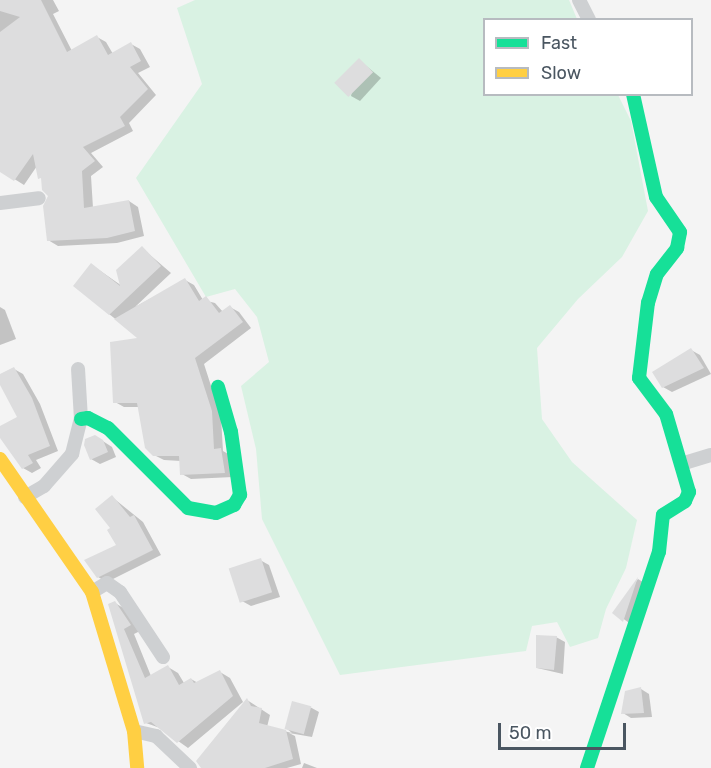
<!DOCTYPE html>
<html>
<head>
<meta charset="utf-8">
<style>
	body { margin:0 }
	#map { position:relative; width:711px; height:768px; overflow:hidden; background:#f4f4f4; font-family:Rubik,sans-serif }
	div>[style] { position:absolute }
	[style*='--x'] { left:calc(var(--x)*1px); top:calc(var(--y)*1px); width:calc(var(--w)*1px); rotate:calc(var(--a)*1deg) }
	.green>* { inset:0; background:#d9f2e3 }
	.shadow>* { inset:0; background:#0003 }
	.building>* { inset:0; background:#ddddde; transform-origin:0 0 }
	.street>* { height:14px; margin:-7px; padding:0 7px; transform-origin:7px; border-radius:7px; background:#ced0d2 }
	.fast>* { height:14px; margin:-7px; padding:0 7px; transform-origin:7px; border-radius:7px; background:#16e098 }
	.slow>* { height:14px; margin:-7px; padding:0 7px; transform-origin:7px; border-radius:7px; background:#ffcf43 }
	span { translate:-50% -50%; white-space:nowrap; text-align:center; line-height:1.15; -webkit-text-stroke:6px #fff; paint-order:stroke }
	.legend { position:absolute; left:483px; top:18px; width:210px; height:78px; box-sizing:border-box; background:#fff; border:2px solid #b7bbc0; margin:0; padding:8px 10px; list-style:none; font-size:18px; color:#4a5661 }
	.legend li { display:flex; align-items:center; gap:12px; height:30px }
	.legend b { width:30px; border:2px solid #b7bbc0 }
	.scale { position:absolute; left:498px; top:723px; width:128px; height:27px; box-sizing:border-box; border:3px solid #4a5661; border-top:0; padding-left:8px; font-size:18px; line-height:21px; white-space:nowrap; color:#4a5661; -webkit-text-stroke:4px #fff; paint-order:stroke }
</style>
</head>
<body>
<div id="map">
	<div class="green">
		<div style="clip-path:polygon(195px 0,569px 0,577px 19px,484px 20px,484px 94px,618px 95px,631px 121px,648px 211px,622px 257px,578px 299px,537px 348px,542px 419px,572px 462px,637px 520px,626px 568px,606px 609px,598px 638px,570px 647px,557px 622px,532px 626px,526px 651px,340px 675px,262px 519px,256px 449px,241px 386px,269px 362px,257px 317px,235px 289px,206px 297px,136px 178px,202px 84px,177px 8px)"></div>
	</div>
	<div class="shadow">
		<div style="clip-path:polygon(0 0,53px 0,59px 11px,53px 14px,72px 51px,97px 37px,106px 42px,113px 54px,131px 44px,140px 49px,150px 67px,138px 73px,156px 95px,129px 123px,133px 131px,91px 153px,103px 167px,91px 176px,93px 208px,129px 201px,138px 207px,144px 236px,117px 243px,58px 246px,48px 240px,50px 196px,37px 166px,24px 185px,0 170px)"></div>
		<div style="clip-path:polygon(359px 60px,381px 78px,360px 101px,351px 96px)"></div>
		<div style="clip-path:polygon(142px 248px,171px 273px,135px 307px,185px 280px,194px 285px,203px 300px,215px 303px,223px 312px,230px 307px,239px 312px,251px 328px,204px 364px,221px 417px,223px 451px,230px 455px,233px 477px,191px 479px,182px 474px,181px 461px,164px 460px,154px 455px,139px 407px,124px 407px,115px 402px,141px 339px,109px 314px,92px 265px,122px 286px)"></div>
		<div style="clip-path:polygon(0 307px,5px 310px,16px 339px,0 345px)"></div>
		<div style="clip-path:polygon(691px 350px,700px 355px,711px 374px,672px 392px,663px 387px)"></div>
		<div style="clip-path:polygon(14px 369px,23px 374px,40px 404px,58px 451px,36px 460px,41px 468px,32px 473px,23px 468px,0 434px,0 428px,19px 418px,0 382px,0 376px)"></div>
		<div style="clip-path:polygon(95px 436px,112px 447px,116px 457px,100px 464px,91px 459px)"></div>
		<div style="clip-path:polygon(112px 497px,143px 522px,161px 555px,107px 582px,98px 577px,118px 546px)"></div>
		<div style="clip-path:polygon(260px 560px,269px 565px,280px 597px,251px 606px,242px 601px)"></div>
		<div style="clip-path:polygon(638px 579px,646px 584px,632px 625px,614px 612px)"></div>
		<div style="clip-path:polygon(115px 603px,125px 609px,140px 631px,134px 634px,151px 676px,168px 667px,178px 673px,184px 683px,191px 679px,198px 683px,220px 672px,230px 678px,243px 702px,188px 748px,160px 728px,146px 723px)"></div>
		<div style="clip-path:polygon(556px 637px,565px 642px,563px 674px,537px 668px)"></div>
		<div style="clip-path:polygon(641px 689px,649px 694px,652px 717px,631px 718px,623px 713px)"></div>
		<div style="clip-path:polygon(247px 700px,270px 715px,267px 727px,292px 733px,286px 728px,310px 707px,319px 712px,312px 737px,289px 733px,295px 736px,301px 764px,287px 768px,206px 768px)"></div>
		<div style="clip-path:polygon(304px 763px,317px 768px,302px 768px)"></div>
	</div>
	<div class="building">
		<div style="clip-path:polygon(0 0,41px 0,67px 52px,97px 35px,108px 55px,131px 42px,141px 61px,130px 67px,148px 89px,120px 117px,125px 126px,83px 147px,95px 161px,82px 171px,84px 208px,129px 200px,135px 231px,107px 238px,47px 241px,43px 206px,48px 196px,42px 190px,41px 178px,38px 179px,33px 154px,14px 181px,0 172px,0 32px,20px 17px,0 11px)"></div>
		<div style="left:359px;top:58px;width:20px;height:35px;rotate:45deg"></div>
		<div style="clip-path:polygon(142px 246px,161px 266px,109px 315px,73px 286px,91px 263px,120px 286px,116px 270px)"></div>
		<div style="clip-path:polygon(185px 278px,199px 301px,206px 296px,219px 313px,230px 305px,243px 322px,195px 358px,212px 411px,214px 449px,221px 448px,225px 473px,180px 475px,179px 456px,153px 456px,145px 448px,137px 403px,113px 403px,110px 342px,137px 338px,114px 319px)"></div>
		<div style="clip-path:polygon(691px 348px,704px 368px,662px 388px,652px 372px)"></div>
		<div style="clip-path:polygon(14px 367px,32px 398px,50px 446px,28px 455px,33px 463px,22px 469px,0 438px,0 426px,17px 417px,0 385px,0 374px)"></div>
		<div style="clip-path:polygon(95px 435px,103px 440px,108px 452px,90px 460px,84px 445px,85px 439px)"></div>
		<div style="clip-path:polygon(112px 495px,130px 517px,134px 515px,153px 550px,97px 578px,84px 560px,116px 545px,107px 530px,110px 528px,95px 509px)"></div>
		<div style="left:261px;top:558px;width:36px;height:34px;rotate:72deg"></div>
		<div style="clip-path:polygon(638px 577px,623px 622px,612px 613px)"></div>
		<div style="clip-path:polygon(115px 601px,131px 625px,124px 629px,145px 678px,168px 665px,179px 685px,191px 678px,194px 683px,220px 670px,233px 696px,177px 743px,151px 722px,144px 724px,108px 604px)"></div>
		<div style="clip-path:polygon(536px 635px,557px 636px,554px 670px,536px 668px)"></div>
		<div style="clip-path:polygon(641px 687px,644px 713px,621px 714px,625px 691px)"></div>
		<div style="clip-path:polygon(247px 698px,251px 706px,262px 708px,259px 723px,286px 730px,293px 759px,265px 768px,201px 768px,196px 761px)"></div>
		<div style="left:292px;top:701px;width:20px;height:29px;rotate:15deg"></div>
	</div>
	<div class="street">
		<div style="--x:579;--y:0;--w:22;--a:63"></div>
		<div style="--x:0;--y:203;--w:39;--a:-7"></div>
		<div style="--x:681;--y:464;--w:31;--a:-17"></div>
		<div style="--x:25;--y:497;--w:22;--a:-30"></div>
		<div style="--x:44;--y:486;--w:43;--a:-48.8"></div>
		<div style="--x:72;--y:454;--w:36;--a:-76"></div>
		<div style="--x:81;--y:419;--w:50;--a:-93.4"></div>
		<div style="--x:92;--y:592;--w:17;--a:-31"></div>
		<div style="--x:107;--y:583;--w:16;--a:35"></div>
		<div style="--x:120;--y:592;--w:78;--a:56.5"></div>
		<div style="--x:134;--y:731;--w:23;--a:13"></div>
		<div style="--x:156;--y:736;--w:47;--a:43.3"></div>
	</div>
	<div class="fast">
		<div style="--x:81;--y:419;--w:7;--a:-8"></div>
		<div style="--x:88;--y:418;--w:22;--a:27"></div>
		<div style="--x:108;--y:428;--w:113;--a:45"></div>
		<div style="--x:188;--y:508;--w:28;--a:10"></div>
		<div style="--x:216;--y:513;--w:20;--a:-24"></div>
		<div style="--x:234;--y:505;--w:12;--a:-59"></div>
		<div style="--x:240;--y:495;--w:64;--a:-98.1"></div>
		<div style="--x:231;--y:432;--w:47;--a:-106.1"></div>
		<div style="--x:587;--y:768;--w:228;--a:-71.6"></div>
		<div style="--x:659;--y:552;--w:37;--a:-84"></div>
		<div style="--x:663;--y:515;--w:26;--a:-32"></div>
		<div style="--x:685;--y:501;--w:10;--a:-66"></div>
		<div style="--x:689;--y:492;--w:81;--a:-106.4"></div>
		<div style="--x:666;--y:414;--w:45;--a:-126.9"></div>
		<div style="--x:639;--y:378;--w:76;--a:-83.2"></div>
		<div style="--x:648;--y:303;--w:30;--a:-73"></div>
		<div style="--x:657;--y:274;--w:33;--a:-52"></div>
		<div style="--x:677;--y:248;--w:16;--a:-79"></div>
		<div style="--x:680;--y:232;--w:42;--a:-124.4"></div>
		<div style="--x:656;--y:197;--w:106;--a:-102.6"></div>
	</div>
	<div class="slow">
		<div style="--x:0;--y:459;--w:162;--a:55.3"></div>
		<div style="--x:92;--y:592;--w:145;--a:73.2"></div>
		<div style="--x:134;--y:731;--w:37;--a:85"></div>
	</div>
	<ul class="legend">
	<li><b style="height:8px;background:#16e098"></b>Fast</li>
	<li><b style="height:8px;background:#ffcf43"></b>Slow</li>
	</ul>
	<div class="scale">50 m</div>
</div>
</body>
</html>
